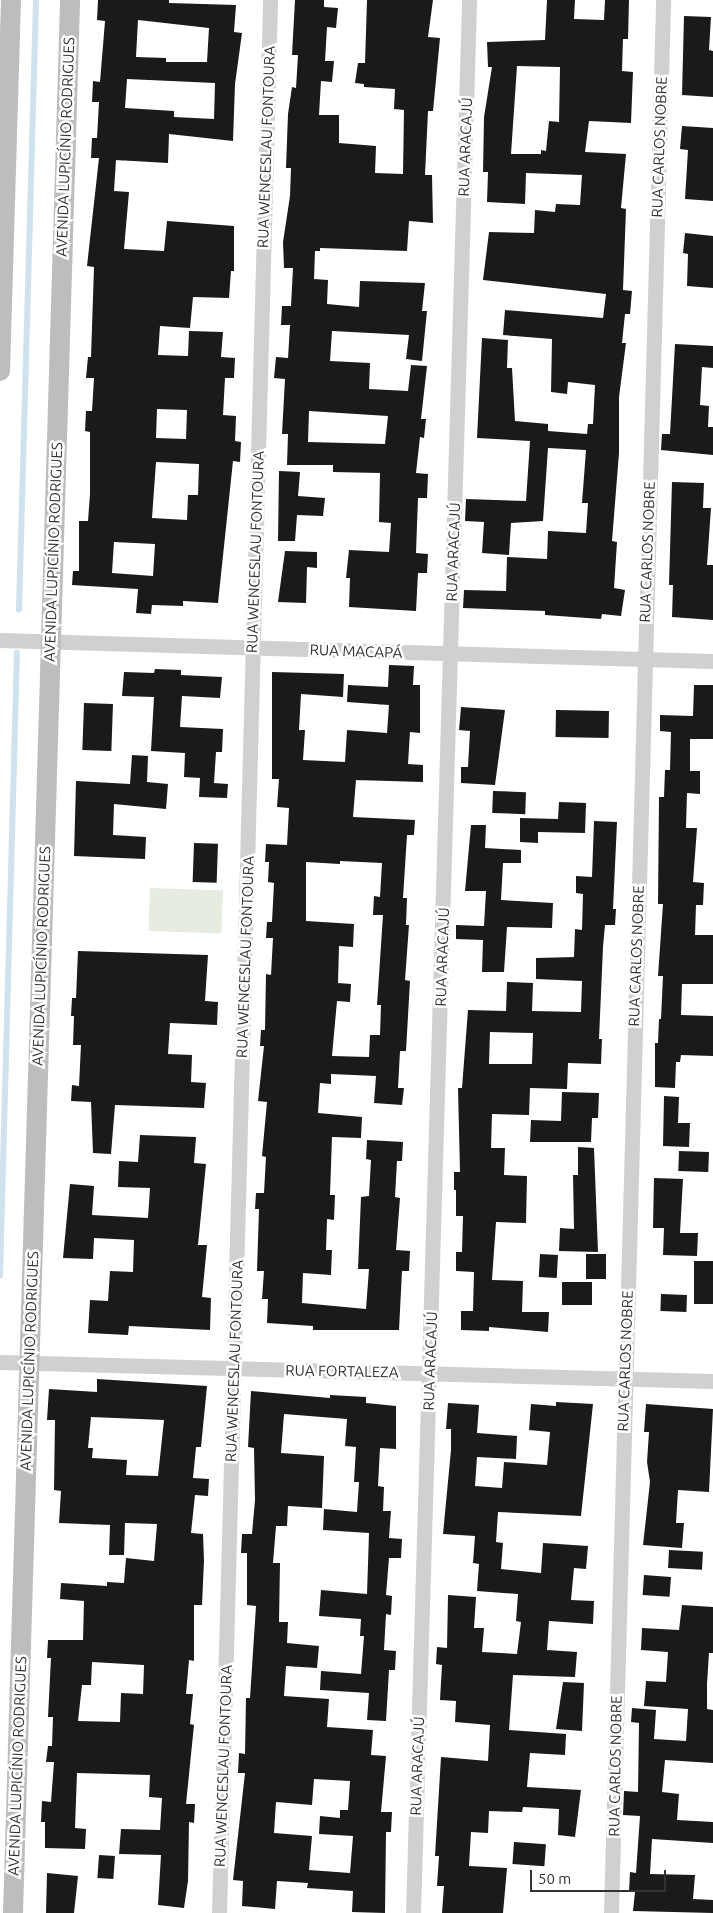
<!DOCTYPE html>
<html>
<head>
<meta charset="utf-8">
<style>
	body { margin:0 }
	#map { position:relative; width:713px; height:1913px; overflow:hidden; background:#fff; font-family:Ubuntu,sans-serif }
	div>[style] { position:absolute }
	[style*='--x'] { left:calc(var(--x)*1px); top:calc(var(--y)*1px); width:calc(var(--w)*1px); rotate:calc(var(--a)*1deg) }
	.green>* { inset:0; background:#e6ecdf; transform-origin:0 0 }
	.stream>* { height:5.5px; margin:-2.75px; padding:0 2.75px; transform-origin:2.75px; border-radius:2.75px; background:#cfe2ee }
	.building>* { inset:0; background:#1a1a1a; transform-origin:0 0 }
	.street>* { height:15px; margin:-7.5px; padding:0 7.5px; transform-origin:7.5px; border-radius:7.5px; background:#d0d0d0 }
	.secondary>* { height:20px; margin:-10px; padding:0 10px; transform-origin:10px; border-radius:10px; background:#bdbdbd }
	span { translate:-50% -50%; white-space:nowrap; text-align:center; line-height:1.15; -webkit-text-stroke:5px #fff; paint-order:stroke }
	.street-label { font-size:15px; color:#333 }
	.scale { position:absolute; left:530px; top:1870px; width:136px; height:22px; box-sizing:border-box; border:2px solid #333; border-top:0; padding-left:6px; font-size:15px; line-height:18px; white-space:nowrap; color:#333; -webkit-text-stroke:4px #fff; paint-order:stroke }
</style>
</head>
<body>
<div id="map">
	<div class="green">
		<div style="left:150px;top:888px;width:73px;height:43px;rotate:2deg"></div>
	</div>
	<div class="stream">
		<div style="--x:19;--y:610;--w:610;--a:-88.4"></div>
		<div style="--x:0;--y:1276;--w:623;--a:-88.44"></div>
	</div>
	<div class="building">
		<div style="clip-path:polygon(evenodd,98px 0,169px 0,169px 3px,236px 5px,234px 32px,242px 33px,235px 84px,233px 141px,169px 134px,168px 163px,116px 160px,114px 191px,129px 192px,124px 249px,164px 251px,167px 221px,234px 226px,234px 271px,231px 271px,229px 298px,193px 297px,190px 328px,160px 326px,158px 355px,188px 356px,189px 331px,223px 332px,221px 357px,235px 358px,234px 378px,225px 378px,223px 415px,236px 416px,235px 441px,241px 442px,240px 462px,233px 461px,218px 603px,183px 601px,183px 606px,152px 605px,151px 614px,136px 613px,138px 589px,72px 585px,73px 571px,79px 571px,79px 521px,88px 521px,90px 494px,90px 432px,85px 431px,86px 411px,92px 411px,94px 378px,86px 378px,88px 357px,91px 357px,94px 267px,87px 266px,99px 158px,91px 158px,92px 138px,97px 138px,99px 102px,92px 102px,93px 81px,100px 82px,105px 21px,97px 20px,98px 0,138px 20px,209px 28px,207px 62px,166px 62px,166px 58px,136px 57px,138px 20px,98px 0,127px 79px,215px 83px,214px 119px,174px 117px,174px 111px,125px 108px,127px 79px,98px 0,157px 409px,187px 410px,186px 439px,156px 438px,157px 409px,98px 0,156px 462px,199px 464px,198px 495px,188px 495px,187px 520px,152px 518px,156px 462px,98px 0,114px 542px,155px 544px,153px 576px,112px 573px,114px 542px)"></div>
		<div style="clip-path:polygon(evenodd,295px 0,324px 0,324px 7px,338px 8px,336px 28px,327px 27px,325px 61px,334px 61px,332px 82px,321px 81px,319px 115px,339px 115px,339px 143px,376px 146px,375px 173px,403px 174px,404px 110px,394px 109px,395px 89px,364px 87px,364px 84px,355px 83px,358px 63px,365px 63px,367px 0,433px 0,428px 37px,440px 38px,433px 111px,428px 111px,425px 175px,432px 175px,433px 223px,409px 221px,407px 251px,320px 248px,320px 251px,315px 251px,314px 279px,328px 280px,327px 304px,359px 307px,360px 281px,425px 283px,422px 311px,427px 311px,422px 361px,406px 359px,409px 335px,332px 331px,330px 361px,370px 363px,369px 389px,408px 391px,411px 365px,427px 366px,421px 419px,426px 419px,424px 438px,420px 437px,416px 473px,428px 474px,427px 498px,418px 498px,416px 553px,428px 554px,427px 573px,418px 573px,416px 611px,349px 607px,350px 578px,346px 578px,349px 550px,389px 552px,391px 523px,379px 522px,380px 473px,333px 472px,333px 465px,287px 465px,288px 434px,282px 434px,285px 379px,274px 378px,276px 357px,288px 358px,290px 325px,281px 325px,282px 306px,291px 306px,293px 268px,284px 268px,283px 242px,290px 196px,291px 168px,286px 168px,288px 114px,292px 87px,296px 88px,298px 55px,292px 55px,295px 0,309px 411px,388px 416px,385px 444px,308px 442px,309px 411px)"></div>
		<div style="clip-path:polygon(evenodd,547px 0,575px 0,574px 19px,604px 20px,605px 0,629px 0,628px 39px,623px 39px,622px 71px,633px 72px,631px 123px,589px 121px,585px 152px,626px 154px,621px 208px,626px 209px,623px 290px,632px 291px,630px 314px,625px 314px,622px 343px,626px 343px,619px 397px,619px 453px,612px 541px,617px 542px,614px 588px,625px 590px,621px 616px,602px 614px,601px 619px,545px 615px,545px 611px,463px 608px,464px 590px,506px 591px,507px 557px,547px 559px,548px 531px,586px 533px,588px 503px,582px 503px,586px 450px,548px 448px,543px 521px,511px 523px,509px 555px,482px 553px,484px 522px,465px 521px,466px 499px,526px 501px,530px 441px,477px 438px,482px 338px,508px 340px,507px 368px,512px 368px,515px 421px,548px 424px,548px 431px,587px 434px,588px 424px,593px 424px,595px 385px,568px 382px,567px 394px,551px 392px,552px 339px,503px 335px,505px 310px,603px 318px,606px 294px,483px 280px,489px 232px,534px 233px,535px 210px,555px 212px,556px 204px,580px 205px,582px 175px,526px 173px,525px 204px,487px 202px,488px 172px,483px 172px,484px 117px,492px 67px,488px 67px,487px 42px,545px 40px,547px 0,517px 66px,560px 67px,559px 122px,549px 121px,546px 151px,541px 150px,541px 154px,511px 154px,517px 66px)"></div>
		<div style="clip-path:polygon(684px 16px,711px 17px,709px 50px,713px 51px,713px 97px,682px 95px)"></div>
		<div style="clip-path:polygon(682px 126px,713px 128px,713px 201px,685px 199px,688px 150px,680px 149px)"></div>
		<div style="clip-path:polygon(685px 233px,713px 236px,713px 288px,687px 286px,688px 254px,683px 253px)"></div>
		<div style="clip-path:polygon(675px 344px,713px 346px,713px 368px,702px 367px,700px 405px,709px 406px,708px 427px,713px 427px,713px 455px,661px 450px,662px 434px,670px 434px)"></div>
		<div style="clip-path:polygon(279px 471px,300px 472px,298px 496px,325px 498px,323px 516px,297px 515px,295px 541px,278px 541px)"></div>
		<div style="clip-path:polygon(672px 482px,704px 483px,703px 508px,711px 508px,707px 565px,713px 565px,713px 620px,672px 617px,673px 585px,669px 585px)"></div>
		<div style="clip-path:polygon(285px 551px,317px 552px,317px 568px,307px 567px,306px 603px,278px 602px)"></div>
		<div style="clip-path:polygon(evenodd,389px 665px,414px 666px,413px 685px,420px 685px,420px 733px,410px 732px,408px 764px,423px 765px,423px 782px,356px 780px,353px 817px,415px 820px,414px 835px,407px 835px,403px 898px,407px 898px,406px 925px,409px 925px,405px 980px,410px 981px,406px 1051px,400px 1051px,398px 1088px,404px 1088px,402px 1105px,374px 1103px,376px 1076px,331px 1074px,331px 1084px,320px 1083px,318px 1113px,362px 1117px,361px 1138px,332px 1137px,330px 1195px,335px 1195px,334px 1220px,327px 1219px,326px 1250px,332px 1250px,331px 1275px,303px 1273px,302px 1303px,366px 1309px,369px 1269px,358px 1269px,361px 1197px,369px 1196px,371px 1160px,366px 1159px,367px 1140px,403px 1142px,402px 1161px,397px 1161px,395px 1197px,400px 1198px,396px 1250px,410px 1251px,409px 1271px,402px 1271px,399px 1330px,313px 1330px,313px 1326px,267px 1323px,268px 1299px,262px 1299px,264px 1271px,257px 1271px,259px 1209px,255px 1209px,256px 1193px,264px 1193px,266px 1157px,262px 1156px,267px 1102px,258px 1101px,264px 1046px,260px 1046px,261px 1030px,265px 1030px,266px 974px,271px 975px,273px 938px,266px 938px,267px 922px,272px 922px,274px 883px,268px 882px,269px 862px,265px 862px,266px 844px,287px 845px,289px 808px,277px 807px,279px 779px,272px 779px,272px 672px,344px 674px,343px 697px,301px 694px,299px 730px,305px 730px,303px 760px,345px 762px,347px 730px,387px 733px,389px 705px,347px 702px,348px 685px,388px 687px,389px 665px,340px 861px,382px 863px,380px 897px,374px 896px,373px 915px,383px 915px,377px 1005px,381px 1005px,380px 1035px,370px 1035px,369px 1057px,332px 1056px,337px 1001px,350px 1002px,351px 984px,338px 983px,339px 946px,353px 947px,354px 924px,306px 921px,306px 862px,340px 864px,340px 861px)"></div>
		<div style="clip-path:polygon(155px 669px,181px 670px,181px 675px,222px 677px,220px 698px,182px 696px,180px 727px,223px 729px,222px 752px,216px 752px,214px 783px,228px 784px,227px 798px,199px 797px,200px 778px,184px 777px,185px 753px,151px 751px,154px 697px,122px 696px,124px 672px,154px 673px)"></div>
		<div style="clip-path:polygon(694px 685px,713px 685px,713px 739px,690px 739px,690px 771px,700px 771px,700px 794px,687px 793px,686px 828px,697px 828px,693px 882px,704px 883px,703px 905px,696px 905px,695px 935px,713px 935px,713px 984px,682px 984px,681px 1015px,713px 1016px,713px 1056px,681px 1055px,680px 1062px,676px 1062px,675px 1088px,655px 1087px,655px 1043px,658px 1043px,659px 1019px,661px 1019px,663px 976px,658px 976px,663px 904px,658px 904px,659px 797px,664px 797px,665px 770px,670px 770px,671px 732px,660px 731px,660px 715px,693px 716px)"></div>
		<div style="left:84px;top:703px;width:29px;height:47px;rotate:2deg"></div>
		<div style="clip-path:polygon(461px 707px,505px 710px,495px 785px,461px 783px,461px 767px,468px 767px,470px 731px,459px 730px)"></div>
		<div style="left:556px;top:710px;width:53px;height:27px;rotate:1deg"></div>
		<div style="clip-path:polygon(132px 755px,148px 756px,147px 782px,168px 784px,166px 809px,114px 804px,113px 835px,146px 837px,145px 859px,74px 856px,76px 781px,130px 784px)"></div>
		<div style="left:493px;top:791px;width:33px;height:22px;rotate:2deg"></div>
		<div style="clip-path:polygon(559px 802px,586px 803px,585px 833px,538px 832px,538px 843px,520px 842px,520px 818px,558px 819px)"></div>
		<div style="clip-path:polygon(evenodd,594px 821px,617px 822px,613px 909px,616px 909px,615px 925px,605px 925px,603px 947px,599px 1039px,602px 1039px,601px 1064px,568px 1063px,567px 1089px,530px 1088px,529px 1115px,492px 1114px,491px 1148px,505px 1148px,504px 1175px,527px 1176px,526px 1223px,496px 1222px,492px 1280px,523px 1281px,522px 1312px,549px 1312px,548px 1332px,489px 1327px,489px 1331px,461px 1330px,461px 1311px,473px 1311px,474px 1272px,456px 1271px,456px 1252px,462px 1252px,463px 1216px,456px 1216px,456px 1190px,454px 1190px,454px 1172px,460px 1172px,458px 1088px,462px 1088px,468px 1010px,506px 1011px,507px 982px,533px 983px,532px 1011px,581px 1012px,582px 981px,536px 979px,536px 958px,574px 957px,575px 929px,582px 930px,583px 894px,576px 893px,576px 876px,592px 877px,594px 821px,490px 1032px,533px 1033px,532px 1064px,489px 1064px,490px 1032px)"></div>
		<div style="clip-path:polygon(471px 825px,486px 825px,485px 848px,521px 850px,521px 863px,503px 863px,501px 900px,553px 903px,552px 928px,507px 927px,504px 972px,482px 972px,483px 940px,456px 939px,456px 925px,484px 926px,486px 891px,465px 891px)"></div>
		<div style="left:194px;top:843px;width:24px;height:39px;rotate:2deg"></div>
		<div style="clip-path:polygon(78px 951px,208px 955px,205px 1001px,218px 1002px,217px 1025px,170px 1023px,168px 1054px,192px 1055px,191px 1082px,206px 1083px,204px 1108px,115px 1105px,111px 1154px,93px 1153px,91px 1102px,71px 1101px,72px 1085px,79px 1086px,81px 1045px,73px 1045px,74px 1016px,71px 1016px,72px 998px,76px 998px)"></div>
		<div style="clip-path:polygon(562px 1092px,599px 1093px,598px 1118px,592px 1118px,591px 1142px,530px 1142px,531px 1120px,561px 1121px)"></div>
		<div style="clip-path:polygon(664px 1096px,679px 1097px,678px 1123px,690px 1123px,689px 1147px,663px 1146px)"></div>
		<div style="clip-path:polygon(140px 1135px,196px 1137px,194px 1163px,206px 1164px,198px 1245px,207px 1245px,202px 1297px,211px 1298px,210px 1330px,129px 1326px,128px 1335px,88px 1333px,90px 1300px,108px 1301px,110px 1271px,133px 1272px,134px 1240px,94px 1238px,93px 1259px,63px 1258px,70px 1184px,94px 1186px,92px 1215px,148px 1218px,150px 1188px,118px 1187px,119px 1161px,138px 1162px)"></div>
		<div style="clip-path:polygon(578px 1147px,594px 1148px,598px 1252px,559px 1251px,560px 1228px,574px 1229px,573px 1175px,578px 1175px)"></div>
		<div style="left:679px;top:1151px;width:30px;height:20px;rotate:2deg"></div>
		<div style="clip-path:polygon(654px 1178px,683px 1179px,680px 1233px,698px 1233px,697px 1256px,663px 1255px,664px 1228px,653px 1228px)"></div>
		<div style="left:540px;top:1254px;width:18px;height:23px;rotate:3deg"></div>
		<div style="left:586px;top:1254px;width:20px;height:25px"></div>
		<div style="left:694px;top:1261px;width:19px;height:43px"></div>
		<div style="left:562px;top:1282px;width:30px;height:23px"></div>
		<div style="left:661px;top:1294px;width:26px;height:17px;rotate:2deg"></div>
		<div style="clip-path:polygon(evenodd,97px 1379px,207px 1386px,201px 1447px,196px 1447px,193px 1478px,209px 1479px,208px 1496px,195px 1495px,191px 1533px,203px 1534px,204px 1561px,202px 1605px,194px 1605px,194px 1661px,189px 1660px,186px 1694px,193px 1694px,190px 1724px,194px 1725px,186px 1804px,195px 1804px,194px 1823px,189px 1822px,188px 1881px,184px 1908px,158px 1905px,161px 1855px,119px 1854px,121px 1829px,160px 1830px,162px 1798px,149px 1797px,150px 1775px,77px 1773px,75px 1828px,86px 1829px,85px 1849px,45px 1848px,45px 1822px,41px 1822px,42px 1801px,51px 1802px,54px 1762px,46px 1762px,48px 1746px,52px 1746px,53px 1717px,48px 1717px,51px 1658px,47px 1658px,48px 1640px,83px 1640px,84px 1601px,60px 1599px,61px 1583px,107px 1586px,107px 1582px,124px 1583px,126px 1558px,154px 1561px,157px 1524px,125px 1523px,124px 1555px,109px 1555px,110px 1525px,59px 1523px,61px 1491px,54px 1490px,55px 1420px,47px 1420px,49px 1389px,97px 1392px,97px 1379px,91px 1417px,164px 1420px,158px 1476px,126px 1475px,127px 1460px,92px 1458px,93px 1448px,88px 1448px,91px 1417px,97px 1379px,92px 1662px,144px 1665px,143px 1694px,121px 1693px,120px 1722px,78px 1721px,82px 1685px,91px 1685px,92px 1662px)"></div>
		<div style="clip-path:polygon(evenodd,251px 1391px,330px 1398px,330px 1395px,366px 1397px,366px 1403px,396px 1406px,396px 1449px,380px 1448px,378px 1486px,384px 1487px,383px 1511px,391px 1511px,389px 1538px,402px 1539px,401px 1558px,389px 1558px,386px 1595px,392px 1596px,391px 1615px,386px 1614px,384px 1650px,396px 1651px,395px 1670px,389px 1670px,386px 1721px,367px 1720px,369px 1693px,320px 1690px,321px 1671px,361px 1674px,364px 1636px,360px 1636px,361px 1619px,319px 1616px,321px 1590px,367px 1594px,369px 1533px,323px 1530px,324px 1509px,357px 1512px,359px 1482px,354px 1482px,356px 1447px,345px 1446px,347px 1419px,284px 1414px,281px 1453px,324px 1456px,322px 1508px,288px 1506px,287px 1526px,276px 1526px,273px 1563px,280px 1563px,279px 1622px,288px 1622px,287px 1643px,319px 1646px,317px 1668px,286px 1666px,284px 1696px,329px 1699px,327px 1727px,373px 1730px,371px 1755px,386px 1756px,381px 1812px,392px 1812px,391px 1832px,386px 1832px,385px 1913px,352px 1912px,353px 1891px,307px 1888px,308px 1883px,277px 1881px,275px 1909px,242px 1906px,243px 1881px,233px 1880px,245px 1773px,238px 1773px,239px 1753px,245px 1754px,246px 1698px,250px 1698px,256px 1606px,247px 1605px,247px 1553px,241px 1553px,242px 1534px,252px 1534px,255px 1500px,254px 1448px,248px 1447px,251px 1391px,314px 1779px,350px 1781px,348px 1810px,340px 1810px,340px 1818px,320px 1816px,319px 1834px,353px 1836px,350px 1873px,309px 1870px,312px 1836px,274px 1833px,276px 1802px,312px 1805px,314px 1779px)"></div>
		<div style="clip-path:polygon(556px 1402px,593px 1404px,581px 1516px,498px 1512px,496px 1542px,503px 1543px,501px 1569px,541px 1573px,543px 1543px,588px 1546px,586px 1569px,574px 1568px,571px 1600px,594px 1601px,593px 1624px,549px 1621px,547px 1650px,577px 1652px,575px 1677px,513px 1675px,509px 1730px,566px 1734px,565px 1755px,530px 1753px,527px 1787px,581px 1790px,575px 1837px,558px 1835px,559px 1809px,523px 1807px,522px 1812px,489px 1811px,488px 1833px,471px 1832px,469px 1866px,507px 1868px,503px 1913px,442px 1913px,444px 1886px,437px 1886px,439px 1856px,435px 1856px,441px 1757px,488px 1761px,490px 1725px,455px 1722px,456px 1701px,440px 1700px,442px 1665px,436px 1664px,437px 1647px,447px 1648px,448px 1595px,476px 1597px,474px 1628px,484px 1628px,482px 1652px,517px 1654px,521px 1622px,516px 1621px,518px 1594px,477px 1591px,479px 1564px,473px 1563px,475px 1536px,443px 1534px,451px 1450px,451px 1429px,446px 1429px,448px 1403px,479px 1405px,477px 1433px,517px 1436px,516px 1459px,477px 1457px,475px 1486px,502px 1488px,504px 1462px,547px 1465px,550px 1432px,529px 1430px,531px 1404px,556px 1406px)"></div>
		<div style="clip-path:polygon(646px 1404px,713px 1409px,709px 1492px,678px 1490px,676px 1523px,684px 1523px,682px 1548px,643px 1545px,650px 1482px,647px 1462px,649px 1432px,644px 1432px)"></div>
		<div style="left:669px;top:1550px;width:34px;height:18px;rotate:3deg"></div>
		<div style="left:644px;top:1575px;width:27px;height:20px;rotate:4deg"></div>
		<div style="clip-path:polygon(682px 1605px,713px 1607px,713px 1653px,709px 1653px,707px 1684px,707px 1709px,713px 1710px,713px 1763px,665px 1760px,662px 1792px,679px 1794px,677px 1820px,713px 1822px,713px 1843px,652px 1839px,650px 1874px,695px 1875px,693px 1899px,713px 1900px,713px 1913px,633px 1911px,635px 1892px,629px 1892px,630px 1872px,636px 1873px,640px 1816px,623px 1815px,624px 1791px,638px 1792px,639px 1723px,631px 1722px,632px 1708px,656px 1710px,654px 1739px,686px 1741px,688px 1709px,644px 1706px,646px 1681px,666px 1682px,668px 1652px,641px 1650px,642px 1628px,679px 1630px)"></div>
		<div style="clip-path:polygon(563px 1682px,584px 1683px,582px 1731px,556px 1729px)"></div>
		<div style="left:514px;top:1842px;width:32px;height:22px;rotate:4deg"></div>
		<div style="left:99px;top:1855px;width:16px;height:23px;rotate:4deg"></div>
		<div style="clip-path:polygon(47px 1873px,78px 1876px,74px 1913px,46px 1913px)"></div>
	</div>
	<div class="street">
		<div style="--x:0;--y:640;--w:713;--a:1.69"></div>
		<div style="--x:0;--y:1362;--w:713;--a:1.53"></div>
		<div style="--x:219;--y:1913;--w:1914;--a:-88.47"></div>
		<div style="--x:413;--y:1913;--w:1914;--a:-88.32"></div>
		<div style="--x:611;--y:1913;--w:1914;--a:-88.44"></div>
	</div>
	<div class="secondary">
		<div style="--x:0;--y:371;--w:371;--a:-88.3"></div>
		<div style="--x:13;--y:1913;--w:1914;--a:-88.29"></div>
	</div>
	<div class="street-label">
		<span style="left:65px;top:147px;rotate:-88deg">AVENIDA LUPICÍNIO RODRIGUES</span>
		<span style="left:266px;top:147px;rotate:-88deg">RUA WENCESLAU FONTOURA</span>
		<span style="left:465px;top:147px;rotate:-88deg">RUA ARACAJÚ</span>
		<span style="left:659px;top:147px;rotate:-88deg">RUA CARLOS NOBRE</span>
		<span style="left:53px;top:552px;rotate:-88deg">AVENIDA LUPICÍNIO RODRIGUES</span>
		<span style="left:255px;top:552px;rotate:-88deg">RUA WENCESLAU FONTOURA</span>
		<span style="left:453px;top:552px;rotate:-88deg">RUA ARACAJÚ</span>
		<span style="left:647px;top:552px;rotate:-88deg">RUA CARLOS NOBRE</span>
		<span style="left:356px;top:651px;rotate:2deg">RUA MACAPÁ</span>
		<span style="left:41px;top:956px;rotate:-88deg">AVENIDA LUPICÍNIO RODRIGUES</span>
		<span style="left:636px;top:956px;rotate:-88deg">RUA CARLOS NOBRE</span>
		<span style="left:245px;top:957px;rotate:-88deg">RUA WENCESLAU FONTOURA</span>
		<span style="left:442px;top:957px;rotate:-88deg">RUA ARACAJÚ</span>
		<span style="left:29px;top:1361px;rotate:-88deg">AVENIDA LUPICÍNIO RODRIGUES</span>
		<span style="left:234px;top:1361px;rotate:-88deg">RUA WENCESLAU FONTOURA</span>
		<span style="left:430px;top:1361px;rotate:-88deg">RUA ARACAJÚ</span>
		<span style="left:625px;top:1361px;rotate:-88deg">RUA CARLOS NOBRE</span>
		<span style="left:342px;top:1371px;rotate:1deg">RUA FORTALEZA</span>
		<span style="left:17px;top:1766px;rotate:-88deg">AVENIDA LUPICÍNIO RODRIGUES</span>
		<span style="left:223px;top:1766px;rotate:-88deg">RUA WENCESLAU FONTOURA</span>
		<span style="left:417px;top:1766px;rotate:-88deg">RUA ARACAJÚ</span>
		<span style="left:615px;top:1766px;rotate:-89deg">RUA CARLOS NOBRE</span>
	</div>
	<div class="scale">50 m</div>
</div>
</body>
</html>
